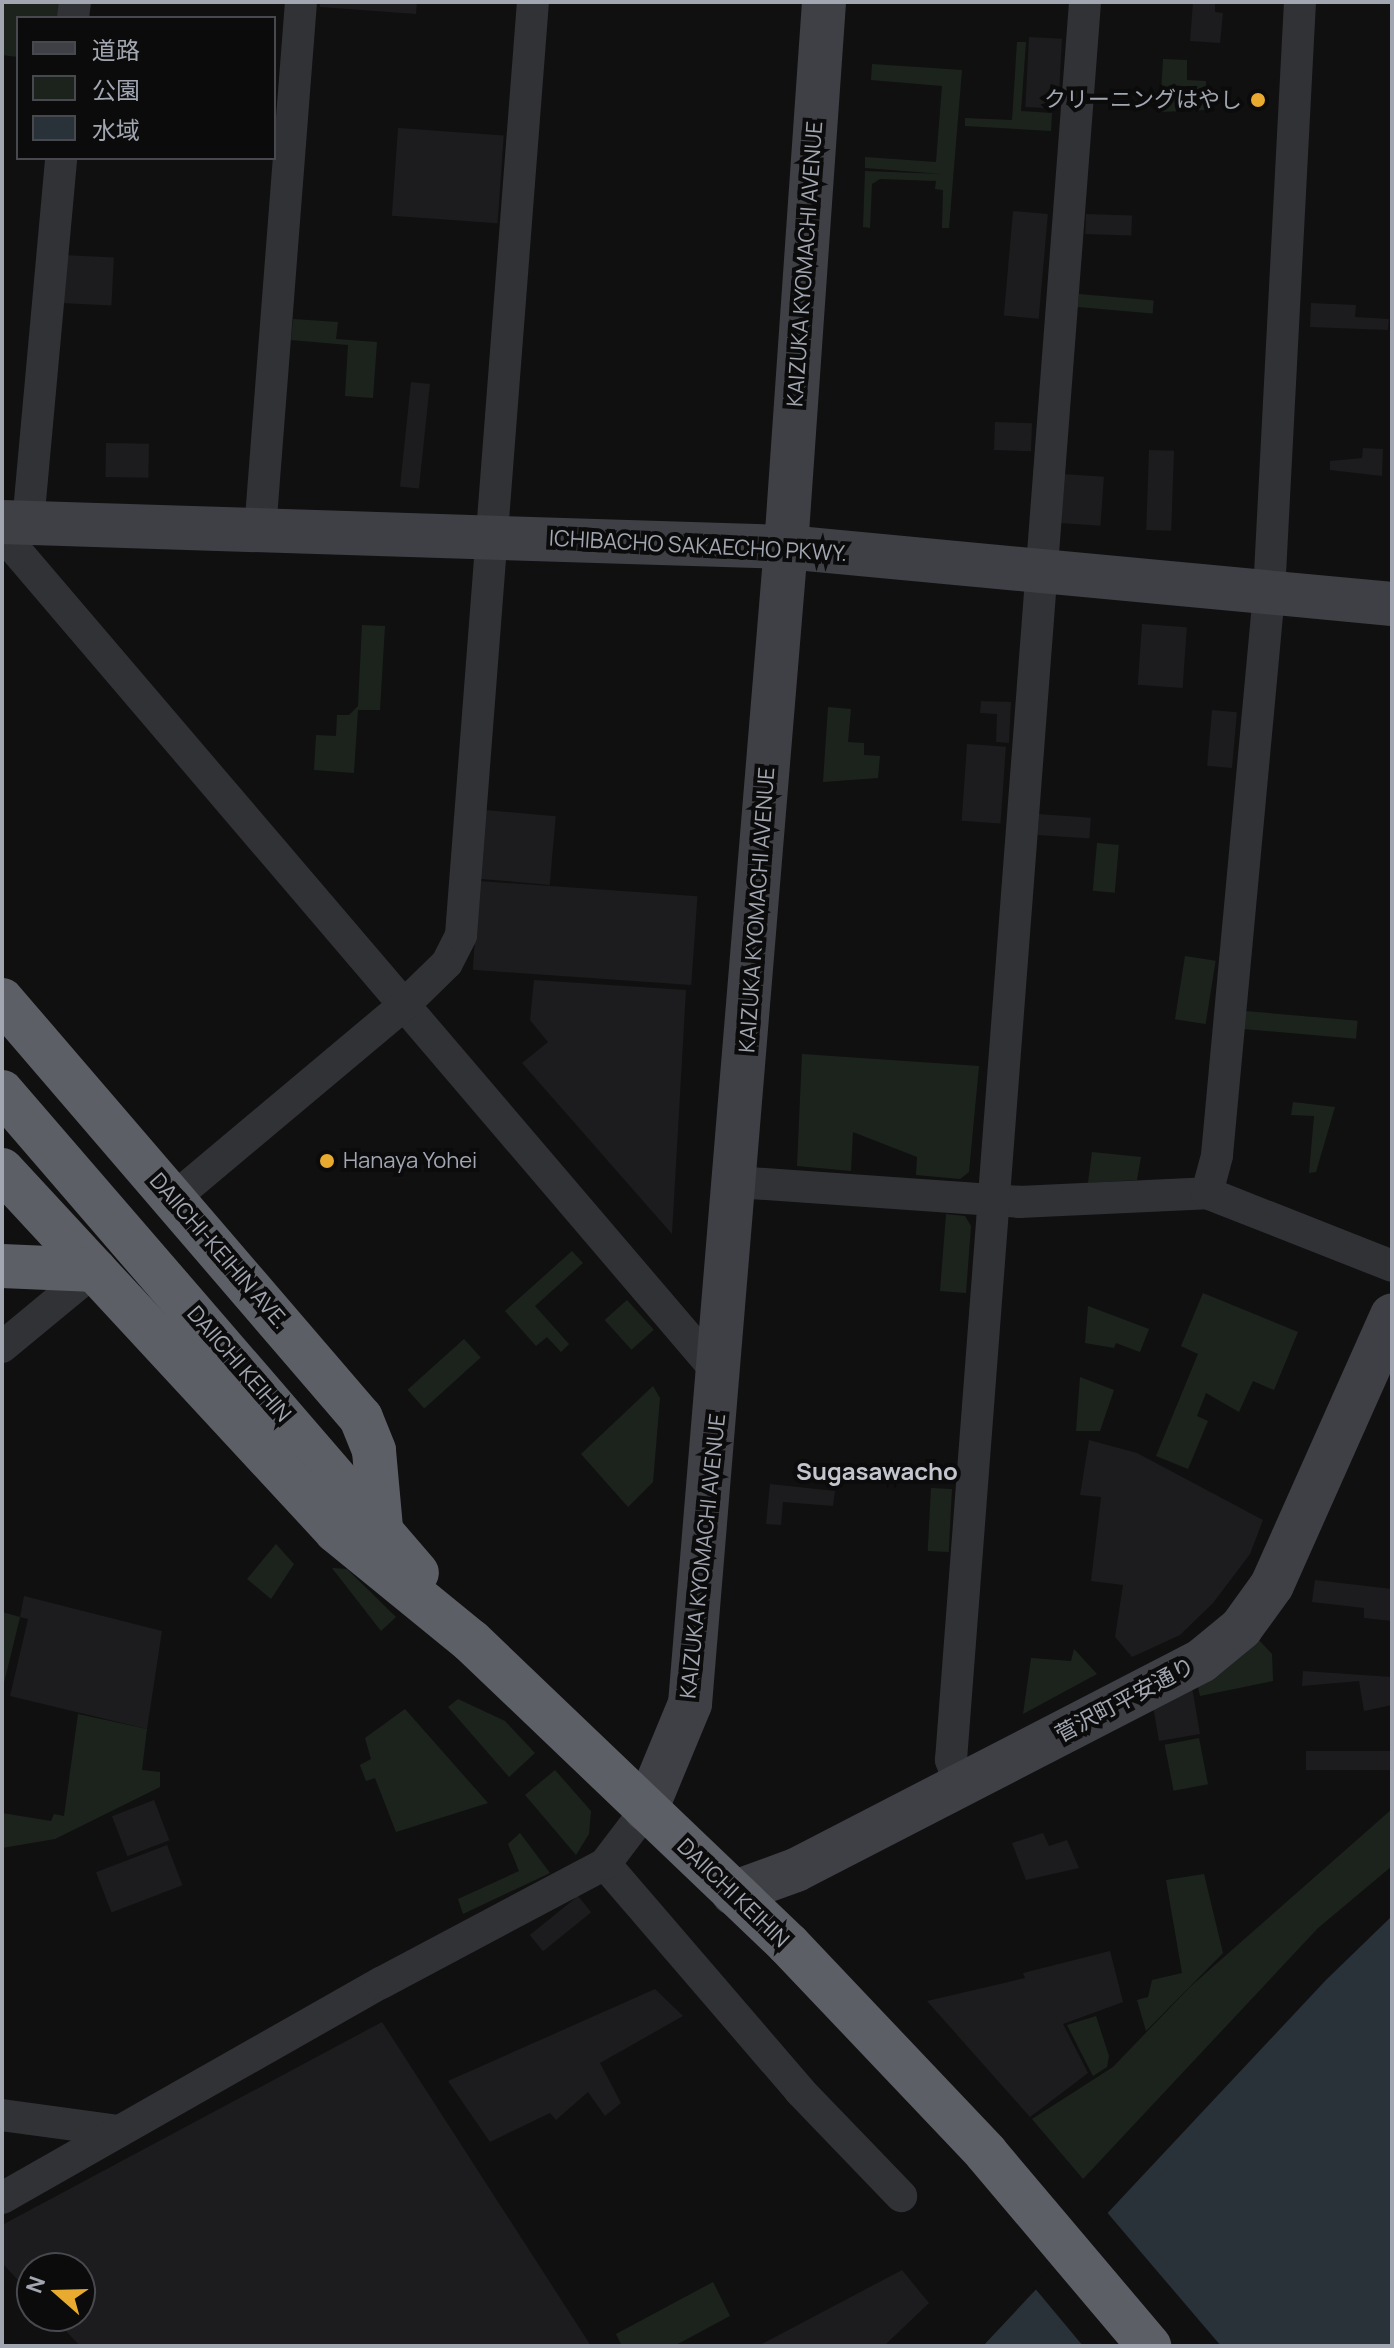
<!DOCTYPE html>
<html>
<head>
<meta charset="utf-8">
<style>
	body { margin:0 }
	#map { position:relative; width:1394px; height:2348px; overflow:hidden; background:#101011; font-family:Manrope,"Noto Sans JP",sans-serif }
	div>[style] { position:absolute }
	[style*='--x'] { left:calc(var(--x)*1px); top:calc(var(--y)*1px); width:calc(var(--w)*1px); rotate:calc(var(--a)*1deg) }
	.built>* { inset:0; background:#1c1c1e; transform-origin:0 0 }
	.green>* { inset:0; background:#1c231d; transform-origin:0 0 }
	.water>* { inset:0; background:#2a3239 }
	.pier>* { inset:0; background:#101011 }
	.street>* { height:32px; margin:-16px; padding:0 16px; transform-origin:16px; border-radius:16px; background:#313236 }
	.secondary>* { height:44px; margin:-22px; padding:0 22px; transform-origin:22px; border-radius:22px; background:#3f4046 }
	.highway>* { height:44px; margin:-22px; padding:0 22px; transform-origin:22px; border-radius:22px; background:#5d5f66 }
	.dots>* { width:22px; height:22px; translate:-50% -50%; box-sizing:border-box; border:4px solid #0b0b0c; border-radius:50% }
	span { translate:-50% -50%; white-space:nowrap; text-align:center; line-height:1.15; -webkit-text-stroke:8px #0b0b0c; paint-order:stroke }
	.poi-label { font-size:22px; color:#a1a6b1 }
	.right { translate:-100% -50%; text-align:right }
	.left { translate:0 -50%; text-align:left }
	.street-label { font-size:22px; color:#a1a6b1 }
	.neighbourhood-label { font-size:24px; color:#c2c5cd; font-weight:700 }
	.frame { position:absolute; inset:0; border:4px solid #a1a6b1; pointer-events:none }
	.legend { position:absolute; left:16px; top:16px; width:260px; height:144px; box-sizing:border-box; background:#0b0b0c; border:2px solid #47494e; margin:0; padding:10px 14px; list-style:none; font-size:24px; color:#a1a6b1 }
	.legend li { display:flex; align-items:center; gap:16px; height:40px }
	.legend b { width:40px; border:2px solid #47494e }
	.north { position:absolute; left:16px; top:2252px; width:80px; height:80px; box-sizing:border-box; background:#0b0b0c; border:2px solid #47494e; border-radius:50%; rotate:290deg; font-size:22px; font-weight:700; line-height:32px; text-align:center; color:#a1a6b1 }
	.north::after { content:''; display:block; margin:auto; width:28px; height:36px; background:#e9ab2f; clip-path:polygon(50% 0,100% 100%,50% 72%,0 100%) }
</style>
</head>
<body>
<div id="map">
	<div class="built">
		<div style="clip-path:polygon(320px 2px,417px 2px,416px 14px,320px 7px)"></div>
		<div style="clip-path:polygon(1193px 2px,1215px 2px,1215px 12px,1223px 13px,1220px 43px,1190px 41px)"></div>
		<div style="left:1029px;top:37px;width:33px;height:70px;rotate:3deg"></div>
		<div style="left:398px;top:128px;width:106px;height:88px;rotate:4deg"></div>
		<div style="left:1013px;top:211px;width:35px;height:105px;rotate:5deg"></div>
		<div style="left:1086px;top:214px;width:46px;height:20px;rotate:2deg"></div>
		<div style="left:64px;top:255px;width:50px;height:48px;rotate:3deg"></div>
		<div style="clip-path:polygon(1311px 303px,1356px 305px,1355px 317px,1389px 319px,1388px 330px,1310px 327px)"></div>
		<div style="left:411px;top:382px;width:19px;height:105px;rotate:6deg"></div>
		<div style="left:995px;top:422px;width:37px;height:28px;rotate:2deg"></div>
		<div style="left:106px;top:443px;width:43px;height:34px;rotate:1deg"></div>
		<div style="clip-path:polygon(1363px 448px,1383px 449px,1382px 476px,1330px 470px,1330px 461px,1362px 458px)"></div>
		<div style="left:1149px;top:450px;width:25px;height:80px;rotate:2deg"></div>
		<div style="left:1063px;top:474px;width:41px;height:49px;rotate:4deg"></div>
		<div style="left:1142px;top:624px;width:45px;height:61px;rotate:4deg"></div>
		<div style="clip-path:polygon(981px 701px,1011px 702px,1009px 743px,996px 742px,997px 714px,980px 713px)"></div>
		<div style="left:1212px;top:710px;width:25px;height:56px;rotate:5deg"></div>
		<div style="left:967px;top:744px;width:39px;height:77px;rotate:4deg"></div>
		<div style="left:485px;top:810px;width:71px;height:69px;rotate:5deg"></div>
		<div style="left:1039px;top:814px;width:52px;height:21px;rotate:4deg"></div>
		<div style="left:479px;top:881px;width:219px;height:89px;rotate:4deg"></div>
		<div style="clip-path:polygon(534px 980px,686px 990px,672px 1234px,522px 1063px,548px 1042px,530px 1020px)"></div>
		<div style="clip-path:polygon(1089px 1440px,1137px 1453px,1263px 1520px,1250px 1554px,1213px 1603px,1180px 1635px,1132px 1657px,1115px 1637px,1123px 1585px,1091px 1581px,1101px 1497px,1080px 1495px)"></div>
		<div style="clip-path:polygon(770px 1484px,835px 1491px,833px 1506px,783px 1502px,781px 1525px,766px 1524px)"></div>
		<div style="clip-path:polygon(1315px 1580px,1392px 1589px,1392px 1621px,1364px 1618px,1364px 1608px,1312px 1602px)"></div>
		<div style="clip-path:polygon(24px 1596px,162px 1631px,147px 1729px,10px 1696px,28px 1619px,20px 1617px)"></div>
		<div style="clip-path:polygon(1303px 1671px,1392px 1677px,1392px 1705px,1364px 1711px,1359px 1681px,1302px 1686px)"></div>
		<div style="clip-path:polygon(1192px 1687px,1200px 1734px,1159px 1741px,1153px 1706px)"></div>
		<div style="left:1392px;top:1751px;width:19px;height:86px;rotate:90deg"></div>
		<div style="left:154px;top:1800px;width:43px;height:45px;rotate:69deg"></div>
		<div style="clip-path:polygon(1043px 1833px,1049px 1846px,1067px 1840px,1079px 1868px,1026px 1880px,1012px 1843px)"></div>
		<div style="left:167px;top:1845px;width:43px;height:76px;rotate:69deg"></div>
		<div style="left:578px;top:1896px;width:21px;height:62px;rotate:51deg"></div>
		<div style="clip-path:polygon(1110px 1951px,1123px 2002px,1063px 2024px,1088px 2073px,1030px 2117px,927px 2001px,1025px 1978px,1023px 1973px)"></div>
		<div style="clip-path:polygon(655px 1989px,683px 2016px,600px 2063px,621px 2103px,605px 2116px,588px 2092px,556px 2120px,550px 2113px,490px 2142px,448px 2081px)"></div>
		<div style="clip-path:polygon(382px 2022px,591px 2346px,80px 2346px,52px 2316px,80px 2316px,80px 2268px,32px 2268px,32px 2295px,2px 2263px,2px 2225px)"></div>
		<div style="clip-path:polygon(902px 2270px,929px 2303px,884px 2346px,758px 2346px)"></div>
	</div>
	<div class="green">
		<div style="clip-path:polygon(2px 2px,62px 2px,61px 18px,18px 18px,18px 57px,2px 55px)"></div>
		<div style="clip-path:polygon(1017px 42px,1026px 42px,1021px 111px,1052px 113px,1051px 131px,965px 126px,965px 118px,1012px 120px)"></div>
		<div style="clip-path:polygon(1163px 59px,1187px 60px,1187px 80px,1206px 81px,1205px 110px,1160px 112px)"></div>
		<div style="clip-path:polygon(872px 64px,962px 70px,949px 228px,942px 228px,943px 190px,935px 189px,936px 181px,880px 179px,872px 184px,870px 228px,863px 227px,865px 171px,942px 174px,865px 168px,865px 157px,936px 162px,942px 86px,871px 80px)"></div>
		<div style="left:1079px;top:294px;width:75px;height:13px;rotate:5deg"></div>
		<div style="clip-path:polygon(293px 319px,338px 322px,336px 339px,377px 342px,373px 398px,345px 396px,348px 345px,291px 340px)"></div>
		<div style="clip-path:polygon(362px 625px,385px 626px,380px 710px,358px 710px,354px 773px,314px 770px,316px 735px,336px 736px,337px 715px,349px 715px,358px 706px)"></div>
		<div style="clip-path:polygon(828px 707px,851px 709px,848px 742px,864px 743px,864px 755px,880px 756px,878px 778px,823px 782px)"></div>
		<div style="left:1097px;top:843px;width:22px;height:48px;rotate:5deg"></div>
		<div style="left:1185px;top:956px;width:31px;height:64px;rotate:9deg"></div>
		<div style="left:1245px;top:1011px;width:113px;height:18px;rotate:5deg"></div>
		<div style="clip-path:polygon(802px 1054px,979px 1066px,969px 1172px,960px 1179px,916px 1175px,917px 1157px,853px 1132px,851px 1171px,797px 1166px)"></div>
		<div style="clip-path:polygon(1293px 1102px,1335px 1107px,1316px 1172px,1309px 1173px,1314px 1116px,1291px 1115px)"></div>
		<div style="clip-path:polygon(1092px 1152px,1141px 1157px,1137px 1180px,1088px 1183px)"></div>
		<div style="clip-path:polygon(946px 1214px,965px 1216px,971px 1226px,966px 1293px,940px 1291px)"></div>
		<div style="clip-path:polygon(572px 1251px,583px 1263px,535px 1306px,569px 1344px,561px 1352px,547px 1337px,536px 1346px,505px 1311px)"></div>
		<div style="clip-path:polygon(1203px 1293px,1298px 1332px,1274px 1390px,1253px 1381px,1239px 1412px,1206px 1393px,1197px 1416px,1208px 1421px,1188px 1469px,1156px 1456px,1198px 1354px,1181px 1346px)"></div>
		<div style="left:627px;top:1300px;width:40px;height:30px;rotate:48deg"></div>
		<div style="clip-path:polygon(1088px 1306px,1149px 1329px,1140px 1352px,1116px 1343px,1114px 1348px,1085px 1343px)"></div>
		<div style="left:464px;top:1339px;width:25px;height:76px;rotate:48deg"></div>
		<div style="clip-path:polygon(1080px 1377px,1114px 1390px,1100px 1431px,1076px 1431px)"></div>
		<div style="clip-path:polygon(653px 1386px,660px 1398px,653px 1482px,628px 1507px,581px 1454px)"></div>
		<div style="left:931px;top:1488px;width:21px;height:63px;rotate:3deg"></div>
		<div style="clip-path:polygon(276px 1544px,294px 1564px,271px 1599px,247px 1579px)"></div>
		<div style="clip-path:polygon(332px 1568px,347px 1569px,396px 1617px,381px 1631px)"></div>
		<div style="clip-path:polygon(2px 1612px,20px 1617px,2px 1691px)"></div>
		<div style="clip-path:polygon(1258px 1639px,1272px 1654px,1273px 1681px,1200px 1696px,1198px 1687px)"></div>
		<div style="clip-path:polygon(1074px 1649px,1097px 1674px,1023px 1714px,1031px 1658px,1071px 1661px)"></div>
		<div style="clip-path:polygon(458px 1699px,505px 1721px,535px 1753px,509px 1777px,448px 1707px)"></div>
		<div style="clip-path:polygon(405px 1709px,488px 1803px,396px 1832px,375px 1778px,366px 1781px,360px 1765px,371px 1759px,365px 1738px)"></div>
		<div style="clip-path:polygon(78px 1714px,147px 1729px,142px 1770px,160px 1772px,160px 1787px,55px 1839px,2px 1848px,2px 1813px,51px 1821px,54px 1814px,64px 1816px)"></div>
		<div style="left:1199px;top:1738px;width:47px;height:35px;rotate:79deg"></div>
		<div style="clip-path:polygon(555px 1770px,591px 1811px,589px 1834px,576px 1855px,525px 1795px)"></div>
		<div style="clip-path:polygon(1392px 1809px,1392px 1866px,1318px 1928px,1083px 2179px,1032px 2119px,1113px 2067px,1190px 1987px)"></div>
		<div style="clip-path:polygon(520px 1833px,550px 1873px,463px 1914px,458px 1899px,519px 1871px,508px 1844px)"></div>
		<div style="clip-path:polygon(1204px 1874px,1223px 1953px,1146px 2031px,1137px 2000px,1148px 1997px,1152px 1980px,1182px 1973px,1166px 1880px)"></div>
		<div style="clip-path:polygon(1096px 2016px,1109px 2056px,1107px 2067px,1093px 2076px,1067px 2025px)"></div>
		<div style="clip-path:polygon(713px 2282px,730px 2316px,674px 2346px,622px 2346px,616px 2334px)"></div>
	</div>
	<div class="water">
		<div style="clip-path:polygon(1392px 1916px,1392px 2346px,983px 2346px,1326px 1980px)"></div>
	</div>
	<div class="pier">
		<div style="clip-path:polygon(1105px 2210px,1221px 2346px,1083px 2346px,1033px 2286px)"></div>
	</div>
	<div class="street">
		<div style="--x:73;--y:18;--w:16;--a:-83"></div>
		<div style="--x:28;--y:523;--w:366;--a:-84.8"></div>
		<div style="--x:260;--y:531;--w:531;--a:-85.57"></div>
		<div style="--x:2;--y:534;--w:1106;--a:49.51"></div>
		<div style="--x:736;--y:1182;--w:284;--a:4"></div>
		<div style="--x:1019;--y:1202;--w:188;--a:-2.7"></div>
		<div style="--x:1207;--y:1193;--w:199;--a:21.5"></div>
		<div style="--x:1207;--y:1193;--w:39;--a:-75"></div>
		<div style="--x:1217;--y:1155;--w:564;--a:-84.71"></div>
		<div style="--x:1269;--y:593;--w:592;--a:-87"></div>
		<div style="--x:174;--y:1198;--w:300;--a:-40"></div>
		<div style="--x:404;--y:1005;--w:60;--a:-44.3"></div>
		<div style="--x:447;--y:963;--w:31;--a:-63"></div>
		<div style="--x:461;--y:935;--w:936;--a:-85.59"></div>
		<div style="--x:2;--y:1347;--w:121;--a:-39.6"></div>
		<div style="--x:960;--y:1786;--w:28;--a:-109"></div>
		<div style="--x:951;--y:1760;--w:1763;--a:-85.64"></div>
		<div style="--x:605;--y:1864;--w:299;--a:49.3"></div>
		<div style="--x:800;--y:2091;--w:146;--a:46.1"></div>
		<div style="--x:2;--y:2115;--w:118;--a:7.8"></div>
		<div style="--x:2;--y:2198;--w:436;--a:-29.6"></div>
		<div style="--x:381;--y:1983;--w:254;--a:-28"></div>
		<div style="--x:605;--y:1864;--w:68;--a:-52.8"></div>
	</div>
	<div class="secondary">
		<div style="--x:2;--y:522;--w:784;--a:1.83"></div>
		<div style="--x:786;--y:547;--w:609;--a:5.37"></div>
		<div style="--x:646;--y:1810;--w:115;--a:-67.5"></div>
		<div style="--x:690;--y:1704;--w:1161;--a:-85.26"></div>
		<div style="--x:786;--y:547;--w:546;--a:-86.01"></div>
		<div style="--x:733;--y:1893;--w:67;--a:-20.1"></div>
		<div style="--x:796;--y:1870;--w:456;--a:-27.3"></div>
		<div style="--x:1201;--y:1661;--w:52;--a:-39.5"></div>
		<div style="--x:1241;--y:1628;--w:53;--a:-54.2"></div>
		<div style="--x:1272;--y:1585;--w:295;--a:-66"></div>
	</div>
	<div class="highway">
		<div style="--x:2;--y:1000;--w:551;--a:49.34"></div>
		<div style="--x:361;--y:1418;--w:35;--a:68"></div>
		<div style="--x:374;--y:1451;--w:77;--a:84.8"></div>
		<div style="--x:2;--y:1092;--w:635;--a:49.21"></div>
		<div style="--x:2;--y:1170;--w:492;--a:47.2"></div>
		<div style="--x:336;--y:1531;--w:174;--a:39.2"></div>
		<div style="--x:471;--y:1641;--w:439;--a:43.7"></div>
		<div style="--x:788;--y:1944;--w:288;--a:46.5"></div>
		<div style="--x:986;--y:2153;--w:253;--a:49.8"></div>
		<div style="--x:2;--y:1266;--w:93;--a:2.5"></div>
	</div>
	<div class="dots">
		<div style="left:1258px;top:100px;background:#e9ab2f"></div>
		<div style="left:327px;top:1161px;background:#e9ab2f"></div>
	</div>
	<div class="poi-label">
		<span class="right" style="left:1242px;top:100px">クリーニングはやし</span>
		<span class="left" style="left:343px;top:1161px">Hanaya Yohei</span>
	</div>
	<div class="street-label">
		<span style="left:805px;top:264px;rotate:-86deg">KAIZUKA KYOMACHI AVENUE</span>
		<span style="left:698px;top:546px;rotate:3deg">ICHIBACHO SAKAECHO PKWY.</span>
		<span style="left:757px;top:910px;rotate:-86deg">KAIZUKA KYOMACHI AVENUE</span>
		<span style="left:219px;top:1251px;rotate:49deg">DAIICHI-KEIHIN AVE.</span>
		<span style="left:239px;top:1364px;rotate:49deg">DAIICHI KEIHIN</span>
		<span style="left:703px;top:1556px;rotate:-84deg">KAIZUKA KYOMACHI AVENUE</span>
		<span style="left:1125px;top:1700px;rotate:-28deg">菅沢町平安通り</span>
		<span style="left:733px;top:1893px;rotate:44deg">DAIICHI KEIHIN</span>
	</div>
	<div class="neighbourhood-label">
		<span style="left:877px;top:1471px">Sugasawacho</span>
	</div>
	<div class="frame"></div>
	<ul class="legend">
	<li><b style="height:10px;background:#3f4046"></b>道路</li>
	<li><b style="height:22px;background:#1c231d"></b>公園</li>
	<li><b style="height:22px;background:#2a3239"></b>水域</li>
	</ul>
	<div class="north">N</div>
</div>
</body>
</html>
